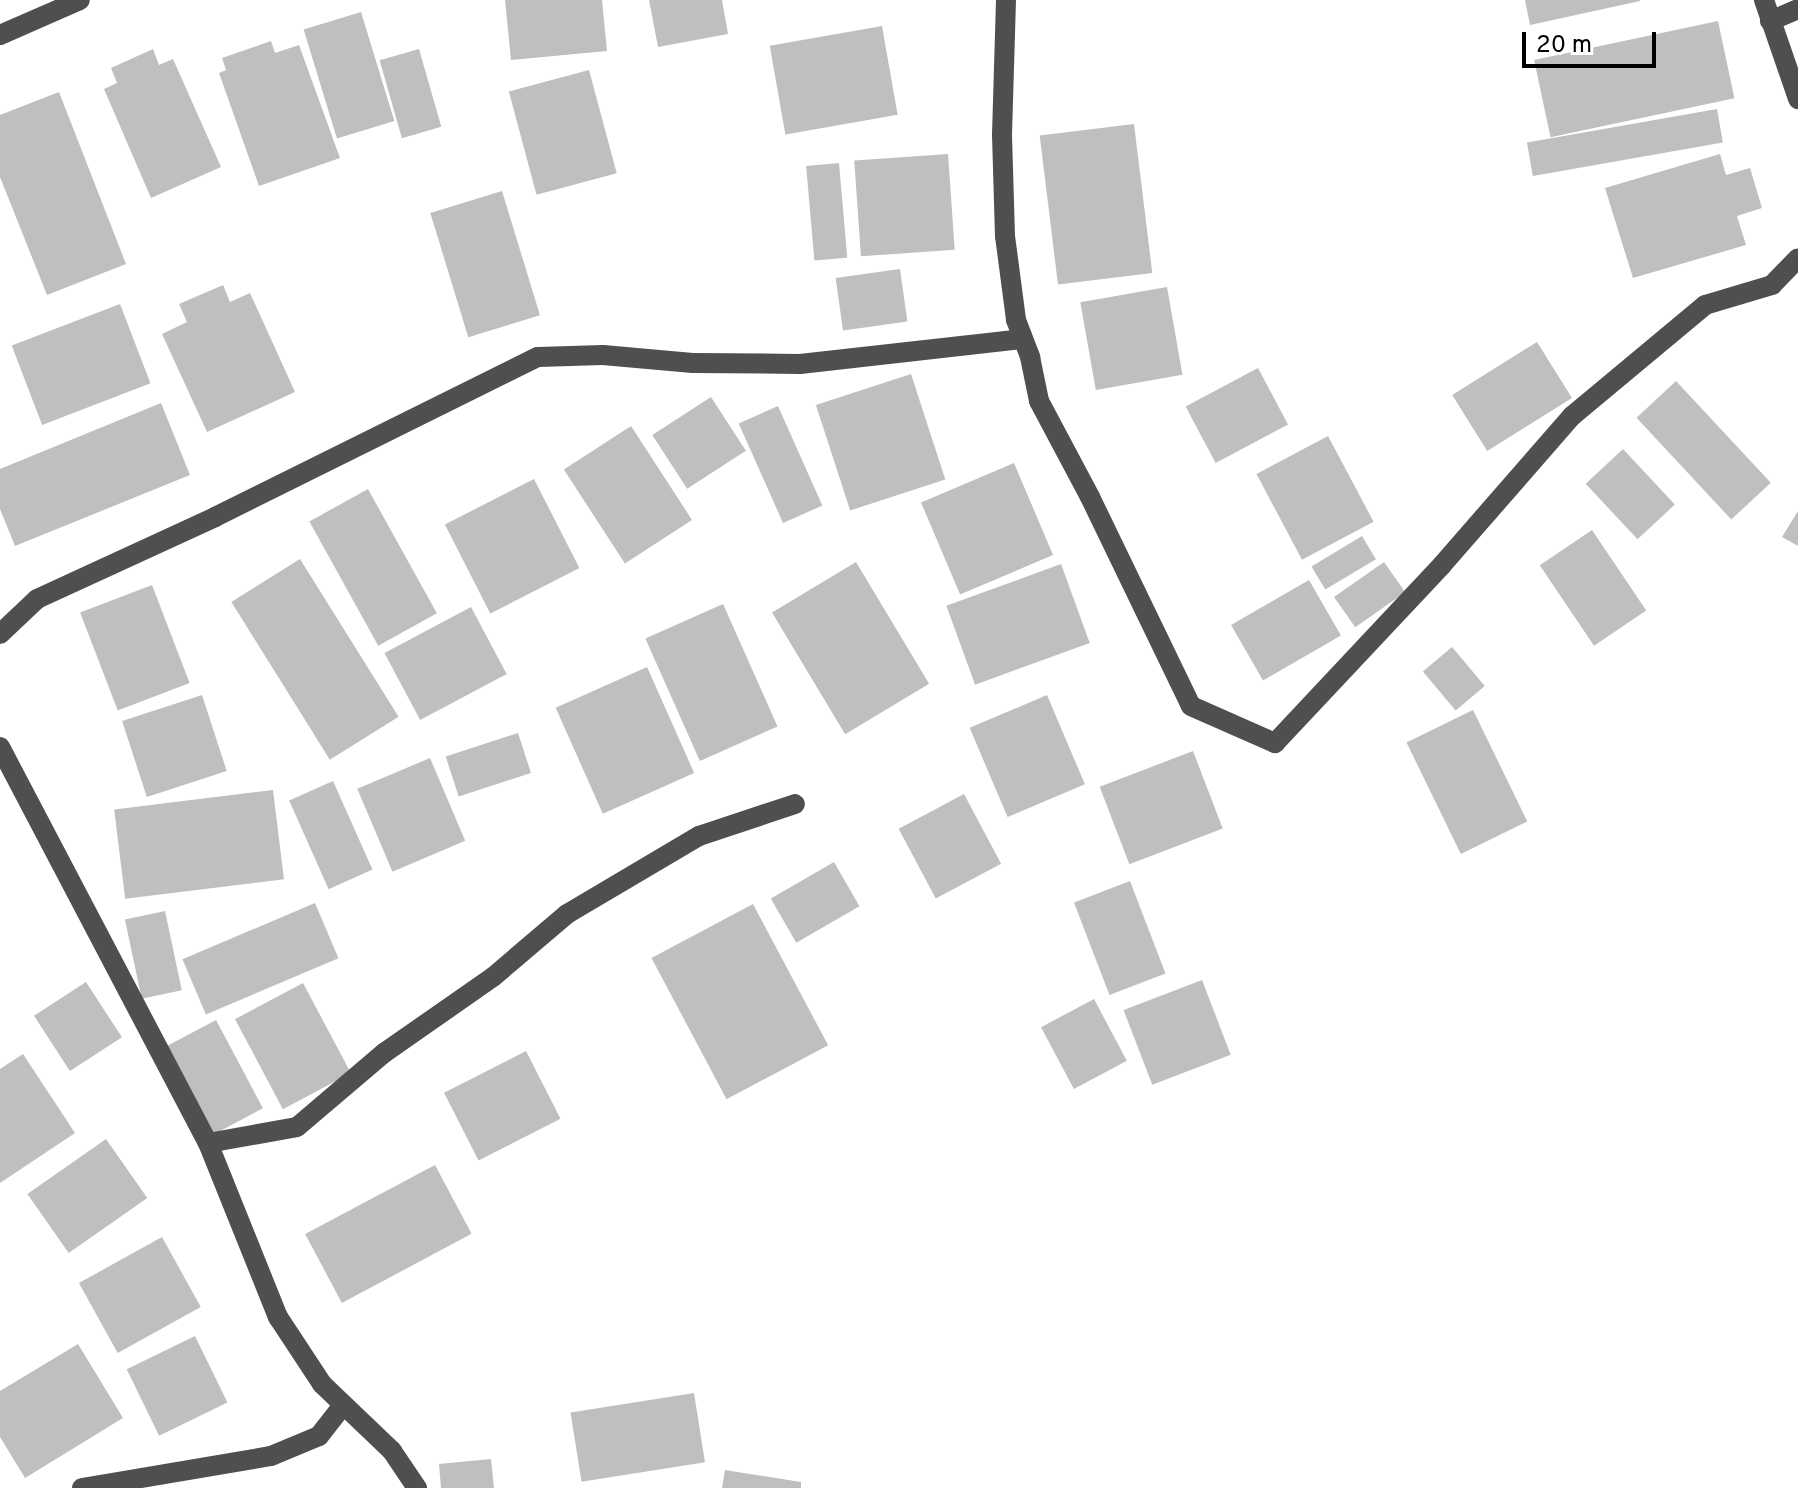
<!DOCTYPE html>
<html>
<head>
<meta charset="utf-8">
<style>
	body { margin:0 }
	#map { position:relative; width:1798px; height:1488px; overflow:hidden; background:#fff; font-family:Overpass,sans-serif }
	div>[style] { position:absolute }
	[style*='--x'] { left:calc(var(--x)*1px); top:calc(var(--y)*1px); width:calc(var(--w)*1px); rotate:calc(var(--a)*1deg) }
	.building>* { inset:0; background:#bfbfbf; transform-origin:0 0 }
	.minor>* { height:20px; margin:-10px; padding:0 10px; transform-origin:10px; border-radius:10px; background:#4f4f4f }
	span { translate:-50% -50%; white-space:nowrap; text-align:center; line-height:1.15; -webkit-text-stroke:6px #fff; paint-order:stroke }
	.scale { position:absolute; left:1522px; top:32px; width:134px; height:36px; box-sizing:border-box; border:4px solid #000; border-top:0; padding-left:10px; font-size:24px; line-height:28px; white-space:nowrap; color:#000; -webkit-text-stroke:6px #fff; paint-order:stroke }
</style>
</head>
<body>
<div id="map">
	<div class="building">
		<div style="clip-path:polygon(505px 0,602px 0,607px 51px,511px 60px)"></div>
		<div style="clip-path:polygon(649px 0,722px 0,728px 34px,658px 47px)"></div>
		<div style="clip-path:polygon(1525px 0,1640px 0,1640px 1px,1530px 25px)"></div>
		<div style="left:361px;top:12px;width:114px;height:60px;rotate:73deg"></div>
		<div style="left:1718px;top:21px;width:79px;height:188px;rotate:78deg"></div>
		<div style="left:882px;top:26px;width:90px;height:114px;rotate:80deg"></div>
		<div style="clip-path:polygon(271px 41px,275px 53px,299px 45px,340px 158px,259px 186px,219px 73px,226px 70px,222px 58px)"></div>
		<div style="clip-path:polygon(153px 49px,159px 65px,173px 59px,221px 167px,151px 198px,104px 89px,117px 83px,111px 68px)"></div>
		<div style="left:419px;top:49px;width:81px;height:41px;rotate:74deg"></div>
		<div style="left:589px;top:70px;width:107px;height:83px;rotate:75deg"></div>
		<div style="clip-path:polygon(59px 92px,126px 264px,47px 295px,0 177px,0 115px)"></div>
		<div style="left:1717px;top:109px;width:34px;height:193px;rotate:80deg"></div>
		<div style="left:1134px;top:124px;width:150px;height:95px;rotate:83deg"></div>
		<div style="left:948px;top:154px;width:96px;height:94px;rotate:86deg"></div>
		<div style="clip-path:polygon(1720px 154px,1726px 175px,1750px 168px,1762px 208px,1737px 216px,1746px 245px,1633px 278px,1605px 188px)"></div>
		<div style="left:839px;top:163px;width:95px;height:33px;rotate:85deg"></div>
		<div style="left:502px;top:191px;width:130px;height:75px;rotate:73deg"></div>
		<div style="left:900px;top:269px;width:53px;height:65px;rotate:82deg"></div>
		<div style="clip-path:polygon(223px 285px,230px 302px,250px 293px,295px 392px,207px 432px,162px 334px,187px 322px,179px 304px)"></div>
		<div style="left:1167px;top:287px;width:89px;height:88px;rotate:80deg"></div>
		<div style="left:120px;top:304px;width:85px;height:116px;rotate:69deg"></div>
		<div style="left:1537px;top:342px;width:66px;height:100px;rotate:58deg"></div>
		<div style="left:1258px;top:368px;width:64px;height:82px;rotate:62deg"></div>
		<div style="left:911px;top:374px;width:111px;height:100px;rotate:72deg"></div>
		<div style="left:1676px;top:381px;width:139px;height:54px;rotate:47deg"></div>
		<div style="left:711px;top:397px;width:64px;height:70px;rotate:57deg"></div>
		<div style="clip-path:polygon(161px 403px,190px 475px,15px 546px,0 509px,0 469px)"></div>
		<div style="left:778px;top:406px;width:109px;height:43px;rotate:66deg"></div>
		<div style="left:631px;top:426px;width:112px;height:80px;rotate:57deg"></div>
		<div style="left:1328px;top:436px;width:97px;height:81px;rotate:62deg"></div>
		<div style="left:1623px;top:449px;width:76px;height:51px;rotate:47deg"></div>
		<div style="left:1014px;top:463px;width:100px;height:101px;rotate:67deg"></div>
		<div style="left:534px;top:479px;width:100px;height:100px;rotate:63deg"></div>
		<div style="left:368px;top:489px;width:142px;height:67px;rotate:61deg"></div>
		<div style="clip-path:polygon(1798px 511px,1798px 546px,1782px 537px)"></div>
		<div style="left:1592px;top:530px;width:97px;height:63px;rotate:56deg"></div>
		<div style="left:1362px;top:536px;width:27px;height:59px;rotate:59deg"></div>
		<div style="left:300px;top:559px;width:186px;height:81px;rotate:58deg"></div>
		<div style="left:856px;top:562px;width:142px;height:98px;rotate:59deg"></div>
		<div style="left:1384px;top:562px;width:37px;height:61px;rotate:55deg"></div>
		<div style="left:1061px;top:564px;width:84px;height:122px;rotate:70deg"></div>
		<div style="left:1309px;top:580px;width:64px;height:90px;rotate:60deg"></div>
		<div style="left:152px;top:585px;width:105px;height:77px;rotate:69deg"></div>
		<div style="left:723px;top:604px;width:134px;height:85px;rotate:66deg"></div>
		<div style="left:471px;top:607px;width:76px;height:98px;rotate:62deg"></div>
		<div style="left:1452px;top:647px;width:51px;height:38px;rotate:50deg"></div>
		<div style="left:647px;top:667px;width:116px;height:100px;rotate:66deg"></div>
		<div style="left:202px;top:695px;width:80px;height:84px;rotate:72deg"></div>
		<div style="left:1047px;top:695px;width:97px;height:84px;rotate:67deg"></div>
		<div style="left:1473px;top:710px;width:124px;height:74px;rotate:64deg"></div>
		<div style="left:518px;top:733px;width:42px;height:76px;rotate:72deg"></div>
		<div style="left:1193px;top:751px;width:83px;height:100px;rotate:69deg"></div>
		<div style="left:430px;top:758px;width:90px;height:79px;rotate:67deg"></div>
		<div style="left:333px;top:781px;width:97px;height:48px;rotate:66deg"></div>
		<div style="left:273px;top:790px;width:90px;height:160px;rotate:83deg"></div>
		<div style="left:964px;top:794px;width:79px;height:74px;rotate:62deg"></div>
		<div style="left:834px;top:862px;width:51px;height:73px;rotate:60deg"></div>
		<div style="left:1130px;top:881px;width:99px;height:60px;rotate:69deg"></div>
		<div style="left:315px;top:903px;width:60px;height:144px;rotate:67deg"></div>
		<div style="left:753px;top:904px;width:160px;height:115px;rotate:62deg"></div>
		<div style="left:165px;top:911px;width:81px;height:41px;rotate:78deg"></div>
		<div style="left:1202px;top:980px;width:80px;height:84px;rotate:69deg"></div>
		<div style="left:86px;top:982px;width:66px;height:62px;rotate:57deg"></div>
		<div style="left:303px;top:983px;width:102px;height:77px;rotate:62deg"></div>
		<div style="left:1094px;top:999px;width:70px;height:60px;rotate:62deg"></div>
		<div style="left:216px;top:1020px;width:100px;height:55px;rotate:62deg"></div>
		<div style="left:526px;top:1051px;width:76px;height:92px;rotate:63deg"></div>
		<div style="clip-path:polygon(23px 1054px,75px 1133px,0 1183px,0 1069px)"></div>
		<div style="left:106px;top:1139px;width:72px;height:96px;rotate:55deg"></div>
		<div style="left:435px;top:1165px;width:78px;height:147px;rotate:62deg"></div>
		<div style="left:162px;top:1237px;width:80px;height:95px;rotate:61deg"></div>
		<div style="left:195px;top:1336px;width:74px;height:76px;rotate:64deg"></div>
		<div style="clip-path:polygon(78px 1344px,123px 1418px,25px 1478px,0 1437px,0 1391px)"></div>
		<div style="left:694px;top:1393px;width:70px;height:125px;rotate:81deg"></div>
		<div style="clip-path:polygon(491px 1459px,494px 1488px,441px 1488px,439px 1464px)"></div>
		<div style="clip-path:polygon(725px 1470px,801px 1482px,801px 1488px,722px 1488px)"></div>
	</div>
	<div class="minor">
		<div style="--x:1006;--y:0;--w:135;--a:91.7"></div>
		<div style="--x:1002;--y:135;--w:101;--a:88.3"></div>
		<div style="--x:1005;--y:236;--w:85;--a:82.5"></div>
		<div style="--x:1016;--y:320;--w:40;--a:69"></div>
		<div style="--x:1030;--y:357;--w:45;--a:78.4"></div>
		<div style="--x:1039;--y:401;--w:109;--a:62"></div>
		<div style="--x:1090;--y:497;--w:232;--a:64.2"></div>
		<div style="--x:1191;--y:706;--w:92;--a:23.8"></div>
		<div style="--x:1275;--y:743;--w:244;--a:-46.8"></div>
		<div style="--x:1442;--y:565;--w:198;--a:-48.9"></div>
		<div style="--x:1572;--y:416;--w:173;--a:-39.8"></div>
		<div style="--x:1705;--y:305;--w:70;--a:-16.6"></div>
		<div style="--x:1772;--y:285;--w:37;--a:-46"></div>
		<div style="--x:1764;--y:0;--w:105;--a:71"></div>
		<div style="--x:1770;--y:21;--w:30;--a:-23"></div>
		<div style="--x:0;--y:35;--w:87;--a:-23.6"></div>
		<div style="--x:0;--y:634;--w:51;--a:-43.4"></div>
		<div style="--x:37;--y:599;--w:196;--a:-24.7"></div>
		<div style="--x:215;--y:517;--w:360;--a:-26.4"></div>
		<div style="--x:538;--y:357;--w:65;--a:-1.8"></div>
		<div style="--x:603;--y:355;--w:90;--a:5.1"></div>
		<div style="--x:693;--y:363;--w:107;--a:0.5"></div>
		<div style="--x:800;--y:364;--w:223;--a:-6.4"></div>
		<div style="--x:0;--y:747;--w:447;--a:62.3"></div>
		<div style="--x:208;--y:1143;--w:188;--a:68.1"></div>
		<div style="--x:278;--y:1317;--w:80;--a:56.7"></div>
		<div style="--x:322;--y:1384;--w:97;--a:43.7"></div>
		<div style="--x:392;--y:1451;--w:45;--a:56"></div>
		<div style="--x:208;--y:1143;--w:90;--a:-10.2"></div>
		<div style="--x:297;--y:1127;--w:114;--a:-40.4"></div>
		<div style="--x:384;--y:1053;--w:133;--a:-34.9"></div>
		<div style="--x:493;--y:977;--w:97;--a:-40.4"></div>
		<div style="--x:567;--y:914;--w:153;--a:-30.6"></div>
		<div style="--x:699;--y:836;--w:101;--a:-18.4"></div>
		<div style="--x:82;--y:1488;--w:192;--a:-9.6"></div>
		<div style="--x:271;--y:1456;--w:52;--a:-22.6"></div>
		<div style="--x:319;--y:1436;--w:39;--a:-52"></div>
	</div>
	<div class="scale">20 m</div>
</div>
</body>
</html>
